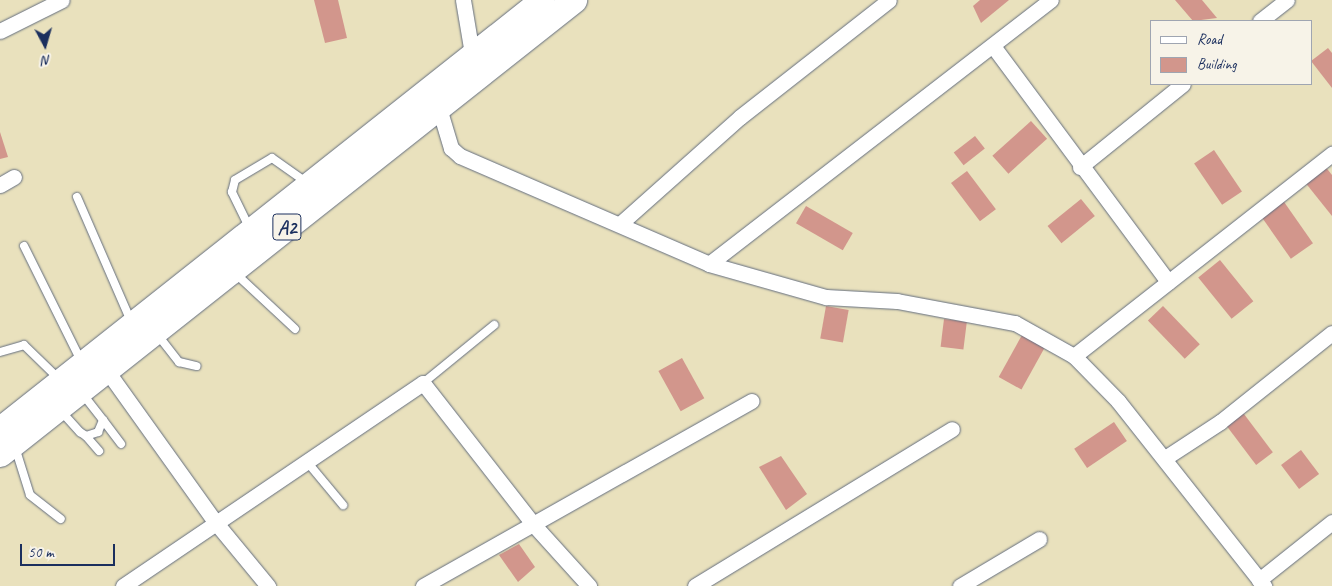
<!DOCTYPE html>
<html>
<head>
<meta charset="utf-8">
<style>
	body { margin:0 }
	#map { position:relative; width:1332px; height:586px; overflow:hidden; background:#e9e1bd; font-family:Caveat,sans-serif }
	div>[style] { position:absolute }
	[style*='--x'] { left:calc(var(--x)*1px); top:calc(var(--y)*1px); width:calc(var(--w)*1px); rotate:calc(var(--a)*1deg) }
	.building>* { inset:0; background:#d2968c; transform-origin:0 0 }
	.roads { filter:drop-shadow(0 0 1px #636d7f) drop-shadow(0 0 1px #636d7f) }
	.service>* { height:8px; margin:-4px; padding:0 4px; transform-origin:4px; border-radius:4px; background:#fff }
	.minor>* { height:15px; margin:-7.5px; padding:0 7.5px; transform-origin:7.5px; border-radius:7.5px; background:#fff }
	.trunk>* { height:25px; margin:-12.5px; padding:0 12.5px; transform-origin:12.5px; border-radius:12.5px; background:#fff }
	span { translate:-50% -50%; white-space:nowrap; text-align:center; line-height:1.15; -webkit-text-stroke:4px #f7f3e8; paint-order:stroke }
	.shield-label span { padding:1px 4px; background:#f7f3e8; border:1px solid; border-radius:4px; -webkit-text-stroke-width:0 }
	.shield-label { font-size:20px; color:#1b2f5e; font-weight:700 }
	.legend { position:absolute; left:1150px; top:20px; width:162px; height:65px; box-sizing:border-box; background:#f7f3e8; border:1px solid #9fa5b1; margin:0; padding:6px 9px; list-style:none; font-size:15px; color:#1b2f5e }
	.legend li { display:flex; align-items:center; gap:10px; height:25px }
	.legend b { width:25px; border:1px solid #9fa5b1 }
	.north { position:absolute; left:20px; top:20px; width:50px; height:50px; -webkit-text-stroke:4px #f7f3e8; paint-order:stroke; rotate:174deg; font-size:14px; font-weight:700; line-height:20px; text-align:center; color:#1b2f5e }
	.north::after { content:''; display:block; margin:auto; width:18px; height:22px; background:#1b2f5e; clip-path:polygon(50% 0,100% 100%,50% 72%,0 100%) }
	.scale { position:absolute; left:20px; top:544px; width:95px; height:22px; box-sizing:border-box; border:2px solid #1b2f5e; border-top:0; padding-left:6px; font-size:15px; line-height:18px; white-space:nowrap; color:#1b2f5e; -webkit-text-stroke:4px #f7f3e8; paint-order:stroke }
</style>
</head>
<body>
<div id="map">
	<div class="building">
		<div style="clip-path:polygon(314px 0,338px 0,347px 38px,325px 43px)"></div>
		<div style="clip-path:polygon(980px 0,1009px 0,981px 23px,973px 6px)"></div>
		<div style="clip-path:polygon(1175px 0,1202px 0,1217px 18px,1193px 21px)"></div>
		<div style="clip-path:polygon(1328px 48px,1332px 53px,1332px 88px,1311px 61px)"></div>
		<div style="left:1031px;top:121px;width:24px;height:52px;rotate:48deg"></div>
		<div style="clip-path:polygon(0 132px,8px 157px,0 159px)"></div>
		<div style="left:975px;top:136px;width:16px;height:27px;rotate:52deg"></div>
		<div style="left:1214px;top:150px;width:50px;height:24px;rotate:56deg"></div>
		<div style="clip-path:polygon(1324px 165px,1332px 175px,1332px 216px,1304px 181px)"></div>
		<div style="left:967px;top:171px;width:48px;height:20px;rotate:53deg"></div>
		<div style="left:1081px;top:199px;width:22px;height:43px;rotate:51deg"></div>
		<div style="left:1282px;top:199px;width:54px;height:27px;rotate:55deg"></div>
		<div style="left:806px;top:206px;width:54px;height:20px;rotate:30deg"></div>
		<div style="left:1220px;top:260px;width:53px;height:28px;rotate:51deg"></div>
		<div style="left:826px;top:306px;width:23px;height:33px;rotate:10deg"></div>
		<div style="left:1163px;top:306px;width:53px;height:21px;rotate:46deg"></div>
		<div style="left:944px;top:319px;width:23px;height:28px;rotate:7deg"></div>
		<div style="left:1022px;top:335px;width:26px;height:48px;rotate:29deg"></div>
		<div style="left:682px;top:358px;width:46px;height:27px;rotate:61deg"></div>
		<div style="left:1241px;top:410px;width:53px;height:21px;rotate:53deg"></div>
		<div style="left:1114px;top:422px;width:23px;height:48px;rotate:56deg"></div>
		<div style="left:1301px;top:450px;width:30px;height:25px;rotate:53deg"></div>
		<div style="clip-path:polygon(781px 456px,807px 494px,786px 510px,759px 467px)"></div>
		<div style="clip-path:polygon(519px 544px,535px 567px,518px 582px,499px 555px)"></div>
	</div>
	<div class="roads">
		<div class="service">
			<div style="--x:77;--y:197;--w:135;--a:66.5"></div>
			<div style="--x:249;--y:227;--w:39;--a:-116"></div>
			<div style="--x:232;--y:192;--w:12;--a:-76"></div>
			<div style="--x:235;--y:180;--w:43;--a:-30.7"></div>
			<div style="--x:272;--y:158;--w:42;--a:35.2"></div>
			<div style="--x:24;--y:246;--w:128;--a:63.6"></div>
			<div style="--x:235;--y:273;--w:82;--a:43"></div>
			<div style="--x:157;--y:334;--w:36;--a:52"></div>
			<div style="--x:179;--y:362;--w:18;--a:13"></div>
			<div style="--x:0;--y:352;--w:25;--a:-16"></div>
			<div style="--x:24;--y:345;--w:49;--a:44.2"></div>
			<div style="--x:423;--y:383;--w:92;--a:-39.2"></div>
			<div style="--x:60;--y:410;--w:30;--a:48"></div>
			<div style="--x:80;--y:432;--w:7;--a:34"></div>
			<div style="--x:86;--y:436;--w:13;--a:-18"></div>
			<div style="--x:98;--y:432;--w:13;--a:-67"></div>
			<div style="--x:103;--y:420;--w:34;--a:-128"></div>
			<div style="--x:103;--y:420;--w:30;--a:53"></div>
			<div style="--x:86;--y:436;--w:20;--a:49"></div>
			<div style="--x:15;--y:447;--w:50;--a:72.6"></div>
			<div style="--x:30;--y:495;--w:39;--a:38"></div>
			<div style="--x:308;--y:463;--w:55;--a:50.2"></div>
		</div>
		<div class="minor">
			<div style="--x:463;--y:0;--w:55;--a:80.5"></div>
			<div style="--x:1260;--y:21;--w:34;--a:-38"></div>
			<div style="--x:0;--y:31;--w:69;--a:-26.6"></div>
			<div style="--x:993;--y:46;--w:294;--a:53.4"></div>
			<div style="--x:439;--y:108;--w:42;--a:73.3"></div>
			<div style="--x:451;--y:148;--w:12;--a:42"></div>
			<div style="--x:460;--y:156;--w:271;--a:23.4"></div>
			<div style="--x:709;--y:264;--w:122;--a:15.8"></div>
			<div style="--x:826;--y:297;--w:71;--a:3.2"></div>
			<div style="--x:897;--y:301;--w:120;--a:10.6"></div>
			<div style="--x:1015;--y:323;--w:68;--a:29.2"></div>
			<div style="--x:1074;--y:356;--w:63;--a:45.6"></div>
			<div style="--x:1118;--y:401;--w:236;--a:51.7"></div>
			<div style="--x:1080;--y:167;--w:132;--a:-38.9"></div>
			<div style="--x:0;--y:185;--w:16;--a:-30"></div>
			<div style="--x:621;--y:223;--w:159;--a:-41.7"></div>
			<div style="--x:740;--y:117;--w:189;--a:-38.1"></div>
			<div style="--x:709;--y:264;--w:432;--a:-37.7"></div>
			<div style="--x:1074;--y:356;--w:328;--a:-38.1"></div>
			<div style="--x:105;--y:368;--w:191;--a:54.4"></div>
			<div style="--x:216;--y:523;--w:82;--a:50.5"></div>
			<div style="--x:1165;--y:458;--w:66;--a:-33.2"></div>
			<div style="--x:1220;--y:422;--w:143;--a:-38.5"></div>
			<div style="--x:1259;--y:580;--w:93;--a:-38.5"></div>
			<div style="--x:123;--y:586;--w:362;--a:-34.1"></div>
			<div style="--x:423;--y:383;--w:179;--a:52"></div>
			<div style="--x:533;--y:524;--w:84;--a:47.9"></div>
			<div style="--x:423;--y:586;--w:377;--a:-29.4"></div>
			<div style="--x:695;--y:586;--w:301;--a:-31.4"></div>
			<div style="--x:960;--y:586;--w:92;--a:-30.7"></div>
		</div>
		<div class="trunk">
			<div style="--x:0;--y:429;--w:691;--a:-38.36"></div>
			<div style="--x:0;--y:454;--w:732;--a:-38.34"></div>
		</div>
	</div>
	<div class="shield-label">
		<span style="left:287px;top:227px">A2</span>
	</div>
	<ul class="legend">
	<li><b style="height:6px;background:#fff"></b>Road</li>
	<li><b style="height:14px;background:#d2968c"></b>Building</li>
	</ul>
	<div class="north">N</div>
	<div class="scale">50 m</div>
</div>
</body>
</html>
